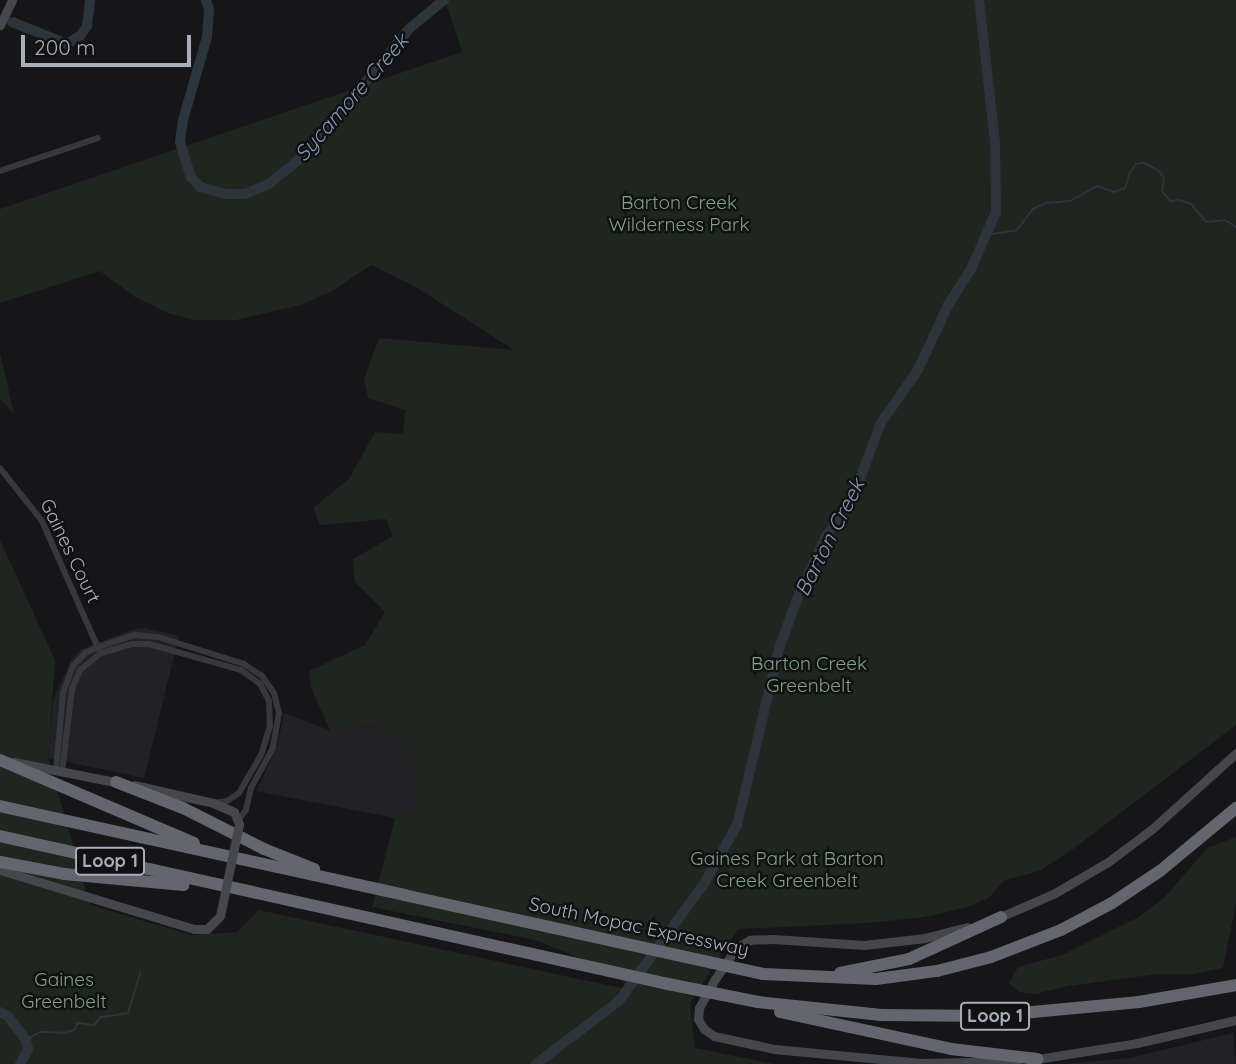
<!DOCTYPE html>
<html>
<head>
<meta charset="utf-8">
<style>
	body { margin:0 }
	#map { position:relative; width:1236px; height:1064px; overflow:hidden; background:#161618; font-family:Quicksand,sans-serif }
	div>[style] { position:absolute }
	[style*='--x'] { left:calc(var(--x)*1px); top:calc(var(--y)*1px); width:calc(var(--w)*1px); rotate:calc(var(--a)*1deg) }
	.built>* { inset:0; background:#222225 }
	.green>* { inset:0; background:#1e261f }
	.stream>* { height:2px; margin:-1px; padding:0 1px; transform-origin:1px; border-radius:1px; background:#2c353c }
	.river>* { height:10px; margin:-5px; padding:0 5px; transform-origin:5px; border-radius:5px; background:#2c353c }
	.street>* { height:6px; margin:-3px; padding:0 3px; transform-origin:3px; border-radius:3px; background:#37383d }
	.secondary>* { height:9px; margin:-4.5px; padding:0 4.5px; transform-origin:4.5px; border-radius:4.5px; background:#45474d }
	.highway>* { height:12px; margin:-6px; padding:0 6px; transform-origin:6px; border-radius:6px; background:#63666e }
	.secondary-bridge>* { height:9px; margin:-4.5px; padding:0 4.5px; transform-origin:4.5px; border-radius:4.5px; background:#45474d }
	.highway-bridge>* { height:12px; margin:-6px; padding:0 6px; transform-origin:6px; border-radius:6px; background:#63666e }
	span { translate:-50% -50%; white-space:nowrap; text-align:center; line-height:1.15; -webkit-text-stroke:5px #111113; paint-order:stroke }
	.shield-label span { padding:2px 5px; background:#111113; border:2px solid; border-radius:5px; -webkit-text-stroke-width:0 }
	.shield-label { font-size:18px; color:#a8adb8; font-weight:700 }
	.park-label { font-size:19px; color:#7fa381 }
	.street-label { font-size:19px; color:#a8adb8 }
	.water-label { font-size:21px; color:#7f9bb3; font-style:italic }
	.scale { position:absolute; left:21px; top:35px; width:170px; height:32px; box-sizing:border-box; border:4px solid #a8adb8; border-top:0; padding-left:9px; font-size:21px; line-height:24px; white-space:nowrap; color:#a8adb8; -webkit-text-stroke:5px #111113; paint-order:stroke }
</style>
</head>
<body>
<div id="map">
	<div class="built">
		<div style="clip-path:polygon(144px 628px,179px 636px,144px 778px,48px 758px,53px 700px,71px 660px,80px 650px,134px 629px)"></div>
		<div style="clip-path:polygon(284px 713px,329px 730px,374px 725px,411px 751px,421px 806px,395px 818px,256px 791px,277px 747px)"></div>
		<div style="clip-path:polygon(1233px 1033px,1236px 1064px,1063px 1064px,1129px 1058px)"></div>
	</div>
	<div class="green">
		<div style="clip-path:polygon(445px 0,1236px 0,1236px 725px,1072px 850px,1039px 871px,1003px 881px,990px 897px,968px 907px,924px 917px,869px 923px,738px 929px,690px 1003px,695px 1048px,774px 1064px,0 1064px,0 540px,55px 660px,48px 758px,90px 905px,191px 935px,237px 932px,259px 910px,630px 990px,614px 972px,535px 940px,372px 907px,395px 818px,420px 806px,411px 751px,374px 725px,330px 730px,311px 688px,309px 671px,365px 645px,385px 612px,355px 582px,353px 559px,393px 536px,386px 519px,320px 525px,313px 508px,349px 479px,375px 432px,403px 434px,405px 410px,368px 398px,364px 379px,379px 338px,514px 350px,416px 287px,371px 265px,334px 290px,301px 305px,236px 320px,193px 320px,168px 313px,135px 297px,100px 271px,0 303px,0 209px,462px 52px)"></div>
		<div style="clip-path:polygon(0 353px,6px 378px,14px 414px,0 399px)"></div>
		<div style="clip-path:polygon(1236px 837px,1236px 903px,1223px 968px,1194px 974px,1158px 974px,1068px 986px,1035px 994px,1019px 992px,1009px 983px,1018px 967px,1062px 955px,1137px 918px,1164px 898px,1207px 848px)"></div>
	</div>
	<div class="stream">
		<div style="--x:986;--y:235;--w:31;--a:-9"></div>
		<div style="--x:1017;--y:230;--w:26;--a:-53"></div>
		<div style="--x:1033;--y:209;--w:14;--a:-25"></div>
		<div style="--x:1046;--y:203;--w:24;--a:-5"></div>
		<div style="--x:1070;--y:201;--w:31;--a:-29"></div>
		<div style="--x:1097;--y:186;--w:18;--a:19"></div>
		<div style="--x:1114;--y:192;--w:12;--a:-20"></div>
		<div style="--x:1125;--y:188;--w:17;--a:-73"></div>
		<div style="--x:1130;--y:172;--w:10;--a:-53"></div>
		<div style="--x:1136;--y:164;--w:8;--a:-7"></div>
		<div style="--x:1144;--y:163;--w:16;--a:27"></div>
		<div style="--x:1158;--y:170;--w:10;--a:53"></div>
		<div style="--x:1164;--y:178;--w:13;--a:99"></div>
		<div style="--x:1162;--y:191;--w:13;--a:51"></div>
		<div style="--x:1170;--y:201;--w:9;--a:-6"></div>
		<div style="--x:1179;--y:200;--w:13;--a:18"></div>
		<div style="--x:1191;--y:204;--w:23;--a:50"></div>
		<div style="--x:1206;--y:222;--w:19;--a:-6"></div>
		<div style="--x:1225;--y:220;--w:13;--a:32"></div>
		<div style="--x:26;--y:1040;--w:16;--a:-30"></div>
		<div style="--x:40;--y:1032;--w:24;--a:2"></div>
		<div style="--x:64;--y:1033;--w:10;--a:-17"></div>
		<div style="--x:74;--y:1030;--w:8;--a:-60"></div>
		<div style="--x:78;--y:1023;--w:16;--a:7"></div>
		<div style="--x:94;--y:1025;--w:11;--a:-49"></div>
		<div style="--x:101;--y:1017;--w:27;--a:-8"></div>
		<div style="--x:128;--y:1013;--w:42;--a:-73.3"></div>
	</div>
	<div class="river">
		<div style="--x:206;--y:0;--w:9;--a:72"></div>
		<div style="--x:209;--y:9;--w:28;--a:94"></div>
		<div style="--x:207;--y:37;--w:86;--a:106.1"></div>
		<div style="--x:183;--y:120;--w:22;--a:98"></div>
		<div style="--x:180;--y:142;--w:37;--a:73"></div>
		<div style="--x:191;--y:177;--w:13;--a:48"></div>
		<div style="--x:200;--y:187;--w:28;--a:15"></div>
		<div style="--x:227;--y:194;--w:18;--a:0"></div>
		<div style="--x:245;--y:194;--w:26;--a:-23"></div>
		<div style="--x:269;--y:184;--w:50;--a:-39.4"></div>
		<div style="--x:308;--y:152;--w:161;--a:-50.6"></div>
		<div style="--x:410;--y:28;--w:44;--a:-39.5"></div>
		<div style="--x:12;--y:22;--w:59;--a:21.8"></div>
		<div style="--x:67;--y:44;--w:15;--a:-32"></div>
		<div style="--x:80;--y:36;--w:12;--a:-55"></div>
		<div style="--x:87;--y:26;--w:26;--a:-83"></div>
		<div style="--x:0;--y:1012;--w:9;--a:27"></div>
		<div style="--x:8;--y:1016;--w:30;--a:53"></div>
		<div style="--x:26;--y:1040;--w:9;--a:77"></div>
		<div style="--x:28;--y:1049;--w:17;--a:118"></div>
		<div style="--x:536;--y:1064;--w:104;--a:-37.2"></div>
		<div style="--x:619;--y:1001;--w:147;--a:-54.1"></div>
		<div style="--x:705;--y:882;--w:65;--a:-60.7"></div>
		<div style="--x:737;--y:825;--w:181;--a:-76.6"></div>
		<div style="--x:779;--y:649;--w:53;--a:-70.2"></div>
		<div style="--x:797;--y:599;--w:67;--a:-65.3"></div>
		<div style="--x:825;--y:538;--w:50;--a:-55.7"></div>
		<div style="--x:853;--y:497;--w:79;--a:-69.3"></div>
		<div style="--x:881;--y:423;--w:65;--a:-55.1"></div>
		<div style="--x:918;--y:370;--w:72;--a:-65.2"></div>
		<div style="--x:948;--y:305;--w:43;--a:-57.4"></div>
		<div style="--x:971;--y:269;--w:62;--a:-66.3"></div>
		<div style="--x:996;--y:212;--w:70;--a:-90.8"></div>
		<div style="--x:995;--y:142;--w:143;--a:-96.4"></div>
	</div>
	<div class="street">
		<div style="--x:0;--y:171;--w:103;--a:-18.6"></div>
		<div style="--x:0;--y:468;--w:68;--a:51.6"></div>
		<div style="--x:42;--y:521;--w:141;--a:66.2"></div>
		<div style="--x:56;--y:770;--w:77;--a:-84.8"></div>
		<div style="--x:63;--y:693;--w:29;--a:-70"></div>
		<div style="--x:73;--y:666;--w:18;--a:-47"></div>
		<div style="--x:85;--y:653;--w:14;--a:-25"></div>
		<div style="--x:98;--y:647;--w:39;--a:-18"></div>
		<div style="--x:135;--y:635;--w:23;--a:5"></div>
		<div style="--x:158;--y:637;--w:90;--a:17.4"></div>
		<div style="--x:244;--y:664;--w:22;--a:34"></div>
		<div style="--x:262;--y:676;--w:21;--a:55"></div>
		<div style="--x:274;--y:693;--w:21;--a:76"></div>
		<div style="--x:279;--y:713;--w:36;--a:100"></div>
		<div style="--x:273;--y:748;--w:46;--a:118.8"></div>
		<div style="--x:251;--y:788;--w:23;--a:103"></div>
		<div style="--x:246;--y:810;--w:11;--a:128"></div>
		<div style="--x:62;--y:772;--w:84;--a:-83.1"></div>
		<div style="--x:72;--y:689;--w:21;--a:-67"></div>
		<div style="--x:80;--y:670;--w:27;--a:-39"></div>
		<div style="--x:101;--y:653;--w:32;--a:-16"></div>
		<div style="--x:132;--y:644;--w:17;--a:0"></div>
		<div style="--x:149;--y:644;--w:96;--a:15.8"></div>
		<div style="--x:241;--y:670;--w:24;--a:36"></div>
		<div style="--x:260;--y:684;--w:19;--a:62"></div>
		<div style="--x:269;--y:701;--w:25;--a:88"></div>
		<div style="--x:270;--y:726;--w:30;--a:107"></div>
		<div style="--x:261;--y:755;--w:44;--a:120.1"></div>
		<div style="--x:239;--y:793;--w:14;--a:146"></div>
		<div style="--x:227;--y:801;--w:13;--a:171"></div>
	</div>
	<div class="secondary">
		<div style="--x:0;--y:25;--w:28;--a:-64"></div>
		<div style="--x:14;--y:762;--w:108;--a:11.2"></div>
		<div style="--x:134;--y:785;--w:81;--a:12.8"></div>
		<div style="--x:213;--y:803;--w:23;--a:23"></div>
		<div style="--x:234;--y:812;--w:13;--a:67"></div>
		<div style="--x:0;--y:870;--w:203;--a:16.9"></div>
		<div style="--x:194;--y:929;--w:13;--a:0"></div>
		<div style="--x:207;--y:929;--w:18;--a:-45"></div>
		<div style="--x:998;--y:918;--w:62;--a:-23.7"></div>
		<div style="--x:1055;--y:893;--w:61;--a:-30.3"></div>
		<div style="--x:1108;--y:862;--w:55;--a:-36.9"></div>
		<div style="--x:1152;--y:829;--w:113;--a:-42.1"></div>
		<div style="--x:967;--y:927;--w:43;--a:165.3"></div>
		<div style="--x:925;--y:938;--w:61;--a:173.5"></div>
		<div style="--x:864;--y:945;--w:91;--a:-176.2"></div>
		<div style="--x:773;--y:939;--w:23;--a:178"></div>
		<div style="--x:750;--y:940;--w:16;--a:150"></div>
		<div style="--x:736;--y:948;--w:37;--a:124"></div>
		<div style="--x:715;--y:979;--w:33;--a:119"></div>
		<div style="--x:699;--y:1008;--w:11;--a:95"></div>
		<div style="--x:698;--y:1019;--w:12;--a:59"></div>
		<div style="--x:704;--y:1029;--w:12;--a:35"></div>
		<div style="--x:714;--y:1036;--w:61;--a:12.2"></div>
		<div style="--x:774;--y:1049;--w:148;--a:5.4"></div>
		<div style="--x:921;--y:1063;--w:96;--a:-1.2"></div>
		<div style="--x:1031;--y:1060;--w:107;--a:-9.1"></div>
		<div style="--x:1137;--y:1043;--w:102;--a:-13.1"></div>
	</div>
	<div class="highway">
		<div style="--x:0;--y:760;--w:211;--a:23.2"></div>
		<div style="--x:116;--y:782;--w:72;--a:21.2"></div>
		<div style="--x:183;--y:808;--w:91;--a:26.8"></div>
		<div style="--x:264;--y:849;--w:54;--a:21.8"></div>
		<div style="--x:0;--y:806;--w:414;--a:12.4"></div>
		<div style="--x:0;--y:836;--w:679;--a:12.5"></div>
		<div style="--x:0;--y:862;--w:65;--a:10.6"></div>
		<div style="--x:64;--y:874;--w:120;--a:5.3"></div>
		<div style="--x:840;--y:973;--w:70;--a:-11.5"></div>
		<div style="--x:909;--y:959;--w:101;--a:-24.5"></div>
		<div style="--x:763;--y:974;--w:113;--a:2.5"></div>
		<div style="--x:876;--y:979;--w:62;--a:-7.5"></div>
		<div style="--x:937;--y:971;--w:56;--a:-14.5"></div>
		<div style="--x:991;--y:957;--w:75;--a:-21.1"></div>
		<div style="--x:1061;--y:930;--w:58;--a:-27.9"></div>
		<div style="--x:1112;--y:903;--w:58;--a:-33.7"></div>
		<div style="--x:1160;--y:871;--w:99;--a:-39.7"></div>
		<div style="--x:758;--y:1002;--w:124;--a:6"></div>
		<div style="--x:881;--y:1015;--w:110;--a:0.5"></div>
		<div style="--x:991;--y:1016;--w:149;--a:-5.4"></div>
		<div style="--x:1139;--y:1002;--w:98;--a:-9.9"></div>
		<div style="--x:780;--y:1012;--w:175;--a:12.2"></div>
		<div style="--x:951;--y:1049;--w:87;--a:6.6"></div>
	</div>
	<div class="secondary-bridge">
		<div style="--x:220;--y:916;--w:94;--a:-78.3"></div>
	</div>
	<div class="highway-bridge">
		<div style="--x:404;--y:895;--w:368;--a:12.4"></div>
		<div style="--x:663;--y:983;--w:97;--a:11.3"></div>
	</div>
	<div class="shield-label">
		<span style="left:110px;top:861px">Loop 1</span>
		<span style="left:995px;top:1016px">Loop 1</span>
	</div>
	<div class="park-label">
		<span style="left:679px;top:214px">Barton Creek<br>Wilderness Park</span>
		<span style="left:809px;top:675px">Barton Creek<br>Greenbelt</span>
		<span style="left:787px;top:870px">Gaines Park at Barton<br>Creek Greenbelt</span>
		<span style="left:64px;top:991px">Gaines<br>Greenbelt</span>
	</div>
	<div class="street-label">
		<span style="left:70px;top:551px;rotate:64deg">Gaines Court</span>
		<span style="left:639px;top:927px;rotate:12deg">South Mopac Expressway</span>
	</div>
	<div class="water-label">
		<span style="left:351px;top:97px;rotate:-49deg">Sycamore Creek</span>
		<span style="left:829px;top:537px;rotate:-63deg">Barton Creek</span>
	</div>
	<div class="scale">200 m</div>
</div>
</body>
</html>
